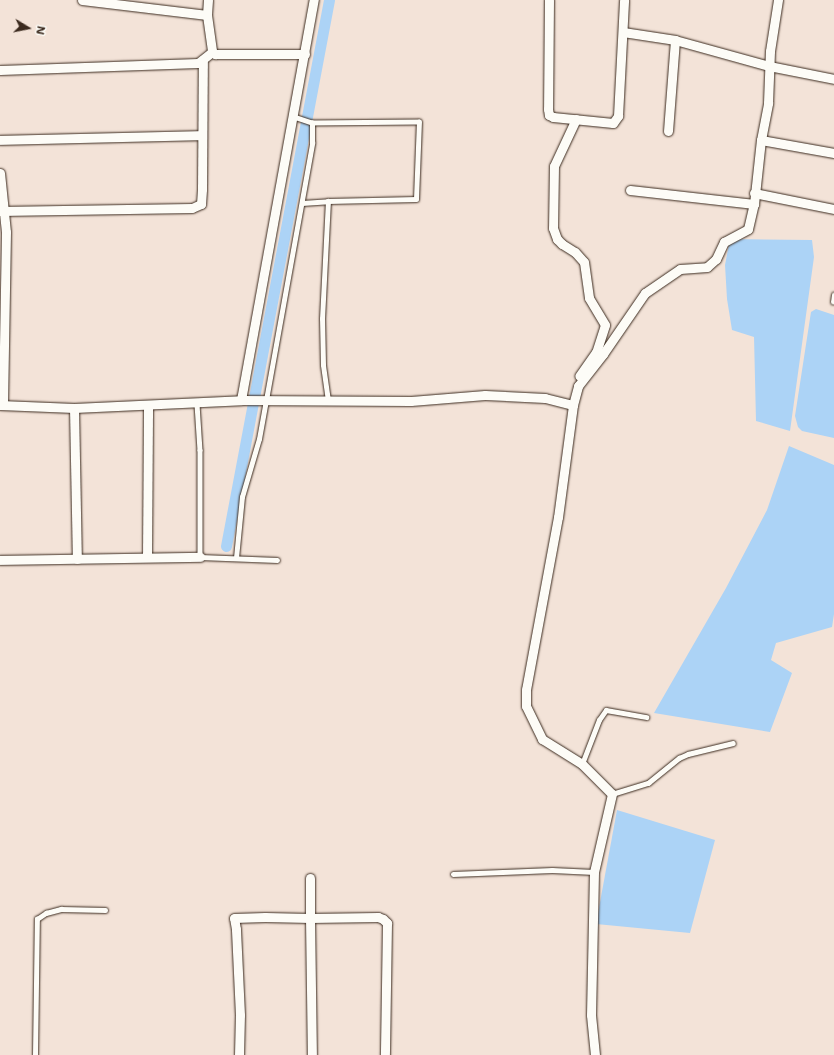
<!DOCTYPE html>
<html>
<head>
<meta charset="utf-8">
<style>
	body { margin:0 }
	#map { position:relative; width:834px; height:1055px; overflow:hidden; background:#f3e3d8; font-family:"Shantell Sans",sans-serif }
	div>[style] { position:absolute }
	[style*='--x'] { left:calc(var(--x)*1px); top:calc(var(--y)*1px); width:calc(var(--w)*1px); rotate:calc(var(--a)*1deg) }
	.water>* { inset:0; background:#acd3f6 }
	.canal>* { height:11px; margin:-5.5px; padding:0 5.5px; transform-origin:5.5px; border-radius:5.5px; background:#acd3f6 }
	.roads { filter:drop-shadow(0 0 1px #3b2a1e) drop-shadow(0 0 1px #3b2a1e) }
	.lane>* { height:4.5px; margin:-2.25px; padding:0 2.25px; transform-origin:2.25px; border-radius:2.25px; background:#fdfcf7 }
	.street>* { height:9px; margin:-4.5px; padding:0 4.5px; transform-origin:4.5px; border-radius:4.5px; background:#fdfcf7 }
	span { translate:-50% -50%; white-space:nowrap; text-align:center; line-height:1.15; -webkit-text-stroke:3.5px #fdfcf7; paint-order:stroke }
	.north { position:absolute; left:8px; top:8px; width:40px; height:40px; -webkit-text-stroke:3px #fdfcf7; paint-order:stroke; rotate:100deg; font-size:11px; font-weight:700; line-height:16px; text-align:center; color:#3b2a1e }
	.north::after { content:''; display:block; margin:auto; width:14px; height:18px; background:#3b2a1e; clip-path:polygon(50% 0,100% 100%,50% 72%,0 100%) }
</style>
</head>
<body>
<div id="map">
	<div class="water">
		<div style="clip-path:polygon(730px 239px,812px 240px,814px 257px,790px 431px,756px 421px,754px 337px,732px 330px,727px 299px,725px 265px)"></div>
		<div style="clip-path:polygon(816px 309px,834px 315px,834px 438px,802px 431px,798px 427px,795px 416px,811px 312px)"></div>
		<div style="clip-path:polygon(789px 446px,834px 465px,834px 614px,832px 627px,776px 643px,771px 660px,792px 673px,770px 732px,654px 713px,726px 588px,767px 510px)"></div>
		<div style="clip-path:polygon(617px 810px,715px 840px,690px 933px,596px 924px)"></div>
	</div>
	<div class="canal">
		<div style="--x:226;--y:546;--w:556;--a:-79.32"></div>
	</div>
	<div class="roads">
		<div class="lane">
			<div style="--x:302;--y:203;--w:26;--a:-4"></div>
			<div style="--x:328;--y:201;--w:88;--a:-1.3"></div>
			<div style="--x:416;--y:199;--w:77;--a:-87.8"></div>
			<div style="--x:419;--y:122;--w:107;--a:179.5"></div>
			<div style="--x:833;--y:302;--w:7;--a:-82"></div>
			<div style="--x:328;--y:401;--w:36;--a:-98"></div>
			<div style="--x:323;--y:365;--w:46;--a:-91.2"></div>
			<div style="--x:322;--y:319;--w:118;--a:-87.1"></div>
			<div style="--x:197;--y:404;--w:46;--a:86.3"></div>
			<div style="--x:200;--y:450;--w:107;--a:90"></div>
			<div style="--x:200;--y:557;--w:77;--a:2.2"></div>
			<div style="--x:236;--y:558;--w:61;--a:-84.4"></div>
			<div style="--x:242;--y:497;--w:60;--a:-73.7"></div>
			<div style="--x:259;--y:439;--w:301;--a:-79.8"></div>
			<div style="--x:312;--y:143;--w:20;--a:-90"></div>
			<div style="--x:312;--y:123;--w:20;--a:-162"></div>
			<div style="--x:582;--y:764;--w:47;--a:-68.9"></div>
			<div style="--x:599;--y:720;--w:12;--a:-55"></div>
			<div style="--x:606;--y:710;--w:41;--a:9.9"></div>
			<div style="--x:612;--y:794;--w:38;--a:-17"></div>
			<div style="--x:648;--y:783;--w:40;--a:-39"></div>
			<div style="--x:679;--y:758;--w:10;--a:-24"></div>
			<div style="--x:688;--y:754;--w:46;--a:-13.7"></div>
			<div style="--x:453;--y:874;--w:99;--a:-2.3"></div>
			<div style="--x:552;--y:870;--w:42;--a:2.7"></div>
			<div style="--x:35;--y:1055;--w:136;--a:-89.2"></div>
			<div style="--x:37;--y:919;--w:11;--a:-34"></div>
			<div style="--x:46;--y:913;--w:16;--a:-15"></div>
			<div style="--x:61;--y:909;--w:44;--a:1.3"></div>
		</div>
		<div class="street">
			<div style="--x:82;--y:0;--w:126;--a:6.8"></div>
			<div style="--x:208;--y:0;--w:15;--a:94"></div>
			<div style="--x:207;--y:15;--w:37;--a:82"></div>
			<div style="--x:212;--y:52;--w:4;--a:34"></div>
			<div style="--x:215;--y:54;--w:90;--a:0"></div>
			<div style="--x:549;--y:0;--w:109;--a:90.5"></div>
			<div style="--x:548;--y:109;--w:6;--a:81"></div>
			<div style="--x:549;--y:115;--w:4;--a:27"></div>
			<div style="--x:553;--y:117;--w:60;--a:5.7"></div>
			<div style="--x:613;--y:123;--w:9;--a:-54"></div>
			<div style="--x:618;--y:116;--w:116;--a:-87"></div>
			<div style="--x:623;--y:32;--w:53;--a:8.7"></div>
			<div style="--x:675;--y:40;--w:98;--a:15.5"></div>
			<div style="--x:769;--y:66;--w:66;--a:11.3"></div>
			<div style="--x:0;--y:70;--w:198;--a:-2"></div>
			<div style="--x:198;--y:63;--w:18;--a:-38"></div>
			<div style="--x:576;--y:119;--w:52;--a:115.1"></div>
			<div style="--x:554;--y:166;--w:62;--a:90.9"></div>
			<div style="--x:553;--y:228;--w:12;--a:70"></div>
			<div style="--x:557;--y:239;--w:7;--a:45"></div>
			<div style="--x:562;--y:244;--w:15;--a:32"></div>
			<div style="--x:575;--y:252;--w:13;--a:48"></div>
			<div style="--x:584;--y:262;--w:36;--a:82"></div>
			<div style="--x:589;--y:298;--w:31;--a:59"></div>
			<div style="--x:605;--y:325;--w:28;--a:108"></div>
			<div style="--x:596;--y:352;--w:29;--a:125"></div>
			<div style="--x:668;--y:131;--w:91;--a:-85.6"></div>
			<div style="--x:0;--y:140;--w:202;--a:-1.4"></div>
			<div style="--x:761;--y:140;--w:74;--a:10.1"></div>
			<div style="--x:0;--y:173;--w:59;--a:84.2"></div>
			<div style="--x:6;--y:232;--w:173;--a:91"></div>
			<div style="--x:630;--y:190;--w:125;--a:6.4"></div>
			<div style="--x:754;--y:193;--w:82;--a:11.3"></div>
			<div style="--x:0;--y:211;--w:192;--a:-0.9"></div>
			<div style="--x:192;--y:208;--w:10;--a:-24"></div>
			<div style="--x:201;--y:204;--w:15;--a:-86"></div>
			<div style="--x:202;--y:189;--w:129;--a:-89.6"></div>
			<div style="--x:241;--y:400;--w:407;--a:-79.7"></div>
			<div style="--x:0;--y:405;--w:74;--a:2.3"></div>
			<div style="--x:74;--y:408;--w:167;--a:-2.7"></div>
			<div style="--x:241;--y:400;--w:170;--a:0.3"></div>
			<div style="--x:411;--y:401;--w:74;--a:-4.6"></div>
			<div style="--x:485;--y:395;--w:60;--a:2.9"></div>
			<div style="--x:545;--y:398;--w:29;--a:14"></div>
			<div style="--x:573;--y:405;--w:20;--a:-75"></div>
			<div style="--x:578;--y:386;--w:41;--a:-52"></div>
			<div style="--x:603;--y:354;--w:74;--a:-55.5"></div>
			<div style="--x:645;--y:293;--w:42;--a:-34.4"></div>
			<div style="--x:680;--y:269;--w:27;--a:-4"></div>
			<div style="--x:707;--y:267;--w:12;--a:-42"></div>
			<div style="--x:716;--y:259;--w:19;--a:-65"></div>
			<div style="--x:724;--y:242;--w:27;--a:-28"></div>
			<div style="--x:748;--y:229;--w:26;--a:-77"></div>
			<div style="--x:754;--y:204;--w:64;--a:-83.8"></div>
			<div style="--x:761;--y:140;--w:38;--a:-79"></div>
			<div style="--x:768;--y:103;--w:52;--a:-87.8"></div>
			<div style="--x:770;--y:51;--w:52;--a:-81.1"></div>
			<div style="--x:573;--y:405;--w:113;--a:97.6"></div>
			<div style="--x:558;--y:517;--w:176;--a:100.5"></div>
			<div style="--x:526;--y:690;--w:16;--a:90"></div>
			<div style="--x:526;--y:706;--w:37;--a:64"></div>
			<div style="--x:542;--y:739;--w:47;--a:32"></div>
			<div style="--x:582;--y:764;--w:42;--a:45"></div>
			<div style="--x:612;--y:794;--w:80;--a:103"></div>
			<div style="--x:594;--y:872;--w:143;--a:91.2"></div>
			<div style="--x:591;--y:1015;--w:40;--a:84.3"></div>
			<div style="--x:74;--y:408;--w:151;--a:88.9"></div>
			<div style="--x:147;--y:557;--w:152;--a:-89.6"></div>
			<div style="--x:0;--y:560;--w:200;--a:-0.9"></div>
			<div style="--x:310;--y:878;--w:40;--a:90"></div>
			<div style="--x:310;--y:918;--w:68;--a:-0.8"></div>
			<div style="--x:378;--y:917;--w:5;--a:22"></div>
			<div style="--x:383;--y:919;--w:6;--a:45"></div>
			<div style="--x:387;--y:923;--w:132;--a:90.9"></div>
			<div style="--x:239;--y:1055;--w:40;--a:-88.6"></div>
			<div style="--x:240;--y:1015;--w:86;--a:-92.7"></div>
			<div style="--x:236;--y:929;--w:11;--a:-100"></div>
			<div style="--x:234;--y:918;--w:31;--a:-2"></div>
			<div style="--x:265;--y:917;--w:45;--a:1.3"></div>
			<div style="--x:310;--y:918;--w:137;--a:89.2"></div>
		</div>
	</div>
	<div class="north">N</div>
</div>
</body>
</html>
